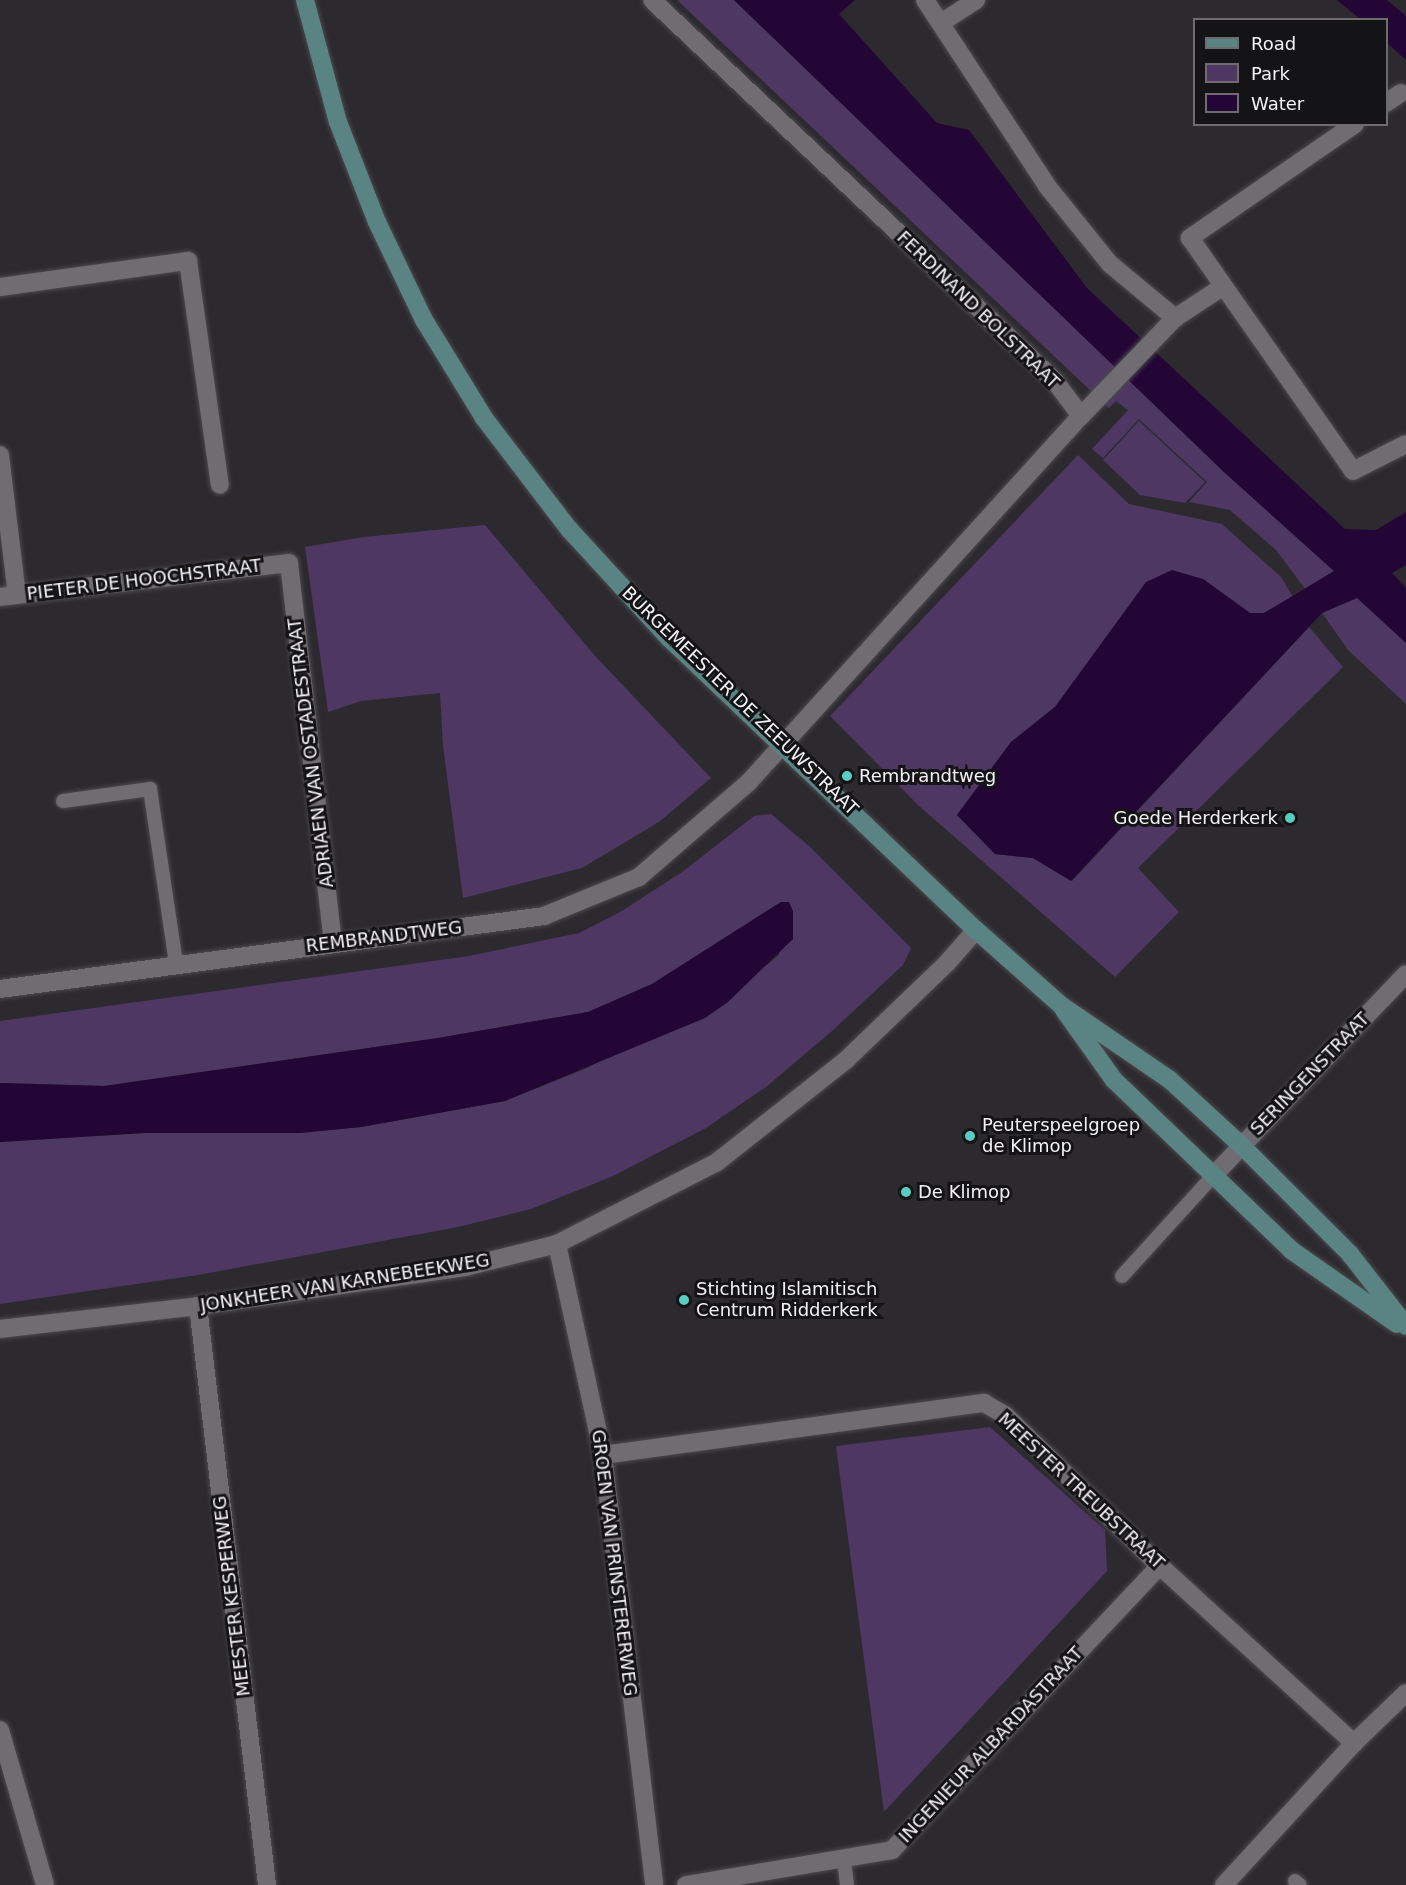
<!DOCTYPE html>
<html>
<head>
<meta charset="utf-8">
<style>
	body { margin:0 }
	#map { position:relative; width:1406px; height:1885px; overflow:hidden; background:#2c2a2f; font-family:"DejaVu Sans",sans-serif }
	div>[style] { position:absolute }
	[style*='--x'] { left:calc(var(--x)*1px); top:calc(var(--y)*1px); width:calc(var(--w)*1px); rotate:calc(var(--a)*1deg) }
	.green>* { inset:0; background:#4e3763 }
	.water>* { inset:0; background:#230636 }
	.roads { filter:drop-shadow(0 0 2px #4b494d) drop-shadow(0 0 2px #4b494d) }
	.lane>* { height:14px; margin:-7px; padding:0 7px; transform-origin:7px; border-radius:7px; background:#6f6c72 }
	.street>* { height:18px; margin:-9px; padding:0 9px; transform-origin:9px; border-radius:9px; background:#6f6c72 }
	.secondary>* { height:18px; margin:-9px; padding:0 9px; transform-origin:9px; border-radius:9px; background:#5a8383 }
	.dots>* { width:16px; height:16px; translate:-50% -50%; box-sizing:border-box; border:3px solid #141315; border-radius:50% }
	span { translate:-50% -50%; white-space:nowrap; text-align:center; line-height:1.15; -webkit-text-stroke:6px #141315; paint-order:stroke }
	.street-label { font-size:18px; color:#f4f2f6 }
	.poi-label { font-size:18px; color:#f4f2f6 }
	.left { translate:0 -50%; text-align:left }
	.right { translate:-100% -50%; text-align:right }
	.legend { position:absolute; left:1193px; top:18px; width:195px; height:108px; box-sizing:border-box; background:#141315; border:2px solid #6e6c6f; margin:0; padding:8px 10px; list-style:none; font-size:18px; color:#f4f2f6 }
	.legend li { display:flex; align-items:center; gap:12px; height:30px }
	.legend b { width:30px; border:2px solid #6e6c6f }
</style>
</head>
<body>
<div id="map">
	<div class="green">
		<div style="clip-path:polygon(677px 0,734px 0,1224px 472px,1334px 571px,1306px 590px,1276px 550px,1230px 510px,1189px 502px,1207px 482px,1139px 419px,1103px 458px,1092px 449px,1128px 410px,1116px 401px,1109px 408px)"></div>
		<div style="clip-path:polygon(1139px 421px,1205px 482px,1185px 503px,1140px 495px,1103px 460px)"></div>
		<div style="clip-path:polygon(1078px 455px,1129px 504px,1222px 524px,1281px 577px,1293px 597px,1264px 613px,1250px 613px,1203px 579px,1146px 583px,1055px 707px,1011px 742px,957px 815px,995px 854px,1033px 858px,1072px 881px,1309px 627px,1343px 667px,1138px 868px,1179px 912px,1115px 977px,918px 805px,830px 716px)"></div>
		<div style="clip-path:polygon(485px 525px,596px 657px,711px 778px,659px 822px,582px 868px,463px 898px,443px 746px,440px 693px,361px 701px,328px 712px,305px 547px,364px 537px)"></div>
		<div style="clip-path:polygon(1357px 597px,1406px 643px,1406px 704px,1348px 650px,1322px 613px)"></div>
		<div style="clip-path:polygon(771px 814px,809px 846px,911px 948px,903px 965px,832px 1031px,766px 1087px,706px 1128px,611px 1177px,531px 1209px,458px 1227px,198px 1275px,0 1304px,0 1142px,144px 1133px,299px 1133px,361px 1127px,505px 1101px,587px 1068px,752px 977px,779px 955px,781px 902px,652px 984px,588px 1012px,438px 1038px,104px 1086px,0 1083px,0 1021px,469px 956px,579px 933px,622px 911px,682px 872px,754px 816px)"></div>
		<div style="clip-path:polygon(990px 1427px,1105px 1530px,1107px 1571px,884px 1812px,836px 1446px)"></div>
	</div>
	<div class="water">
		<div style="clip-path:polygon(734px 0,855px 0,839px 14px,937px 123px,969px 130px,1087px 288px,1345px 529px,1376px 530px,1406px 512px,1406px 565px,1392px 573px,1406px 588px,1406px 643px,1357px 598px,1322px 613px,1071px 881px,1033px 858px,995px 854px,957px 815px,1011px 742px,1055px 707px,1146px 582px,1172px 570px,1203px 579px,1250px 613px,1264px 613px,1334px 571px,1224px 472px)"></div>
		<div style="clip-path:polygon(1337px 0,1387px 0,1406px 16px,1406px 60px,1387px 43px,1386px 20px,1360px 19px)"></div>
		<div style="clip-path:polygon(781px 902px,789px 902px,793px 911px,793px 939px,728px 1002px,705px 1018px,505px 1101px,361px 1127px,300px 1133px,144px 1133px,0 1142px,0 1083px,104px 1086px,438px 1038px,588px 1012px,652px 984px)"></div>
	</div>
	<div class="roads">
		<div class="lane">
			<div style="--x:63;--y:801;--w:88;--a:-7.9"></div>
			<div style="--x:150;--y:789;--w:176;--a:81.5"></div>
			<div style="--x:1122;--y:1276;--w:137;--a:-47.7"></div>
			<div style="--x:844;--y:1860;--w:25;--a:83"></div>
			<div style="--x:1295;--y:1881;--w:6;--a:39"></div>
		</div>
		<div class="street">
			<div style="--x:925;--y:0;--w:222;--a:56.7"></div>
			<div style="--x:1047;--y:186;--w:100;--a:51.1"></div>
			<div style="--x:1110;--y:264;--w:85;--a:39.7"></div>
			<div style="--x:1175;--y:318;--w:56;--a:-33.4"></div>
			<div style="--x:941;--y:23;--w:42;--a:-33.3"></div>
			<div style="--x:1386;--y:103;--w:18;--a:-34"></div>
			<div style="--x:1355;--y:124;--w:201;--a:145.4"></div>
			<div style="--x:1190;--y:238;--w:284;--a:55"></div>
			<div style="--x:1353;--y:471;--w:59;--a:-27"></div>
			<div style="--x:0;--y:287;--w:190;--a:-7.9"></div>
			<div style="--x:188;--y:261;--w:226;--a:81.9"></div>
			<div style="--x:1081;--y:416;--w:136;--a:-46.2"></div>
			<div style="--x:0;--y:455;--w:141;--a:83.1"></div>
			<div style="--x:0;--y:597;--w:291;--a:-6.7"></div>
			<div style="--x:289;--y:563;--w:383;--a:83.4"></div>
			<div style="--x:0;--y:989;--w:549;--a:-7.64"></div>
			<div style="--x:544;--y:916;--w:103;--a:-22.3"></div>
			<div style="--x:639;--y:877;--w:144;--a:-40.8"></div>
			<div style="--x:748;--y:783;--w:496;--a:-47.8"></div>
			<div style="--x:1081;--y:416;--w:45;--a:-126.9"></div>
			<div style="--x:1054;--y:380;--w:553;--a:-136.61"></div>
			<div style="--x:1214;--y:1175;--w:278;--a:-46.3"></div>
			<div style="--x:557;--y:1244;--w:216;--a:77.7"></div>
			<div style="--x:603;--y:1455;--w:433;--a:83.2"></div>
			<div style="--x:198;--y:1306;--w:583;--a:83.2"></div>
			<div style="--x:0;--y:1329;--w:199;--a:-6.6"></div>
			<div style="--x:198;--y:1306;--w:270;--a:-8.3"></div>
			<div style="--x:465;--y:1267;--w:95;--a:-14"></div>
			<div style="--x:557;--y:1244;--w:180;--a:-27.1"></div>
			<div style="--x:717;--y:1162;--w:164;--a:-38.3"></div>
			<div style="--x:846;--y:1060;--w:140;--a:-43.8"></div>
			<div style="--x:947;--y:963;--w:44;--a:-48.7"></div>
			<div style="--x:603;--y:1455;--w:385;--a:-7.8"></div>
			<div style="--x:984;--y:1403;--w:24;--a:30"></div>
			<div style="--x:1005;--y:1415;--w:216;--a:44.3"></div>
			<div style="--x:1160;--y:1566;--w:263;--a:42.4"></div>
			<div style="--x:0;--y:1730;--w:161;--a:73.8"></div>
			<div style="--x:686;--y:1885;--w:209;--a:-9.6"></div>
			<div style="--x:892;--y:1850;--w:390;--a:-46.7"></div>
			<div style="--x:1224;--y:1885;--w:193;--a:-47.5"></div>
			<div style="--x:1354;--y:1743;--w:72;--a:-43.9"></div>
		</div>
		<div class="secondary">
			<div style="--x:305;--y:0;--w:126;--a:74.9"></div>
			<div style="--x:338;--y:122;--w:107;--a:68.7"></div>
			<div style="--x:377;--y:222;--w:109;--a:64.4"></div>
			<div style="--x:424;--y:320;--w:115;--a:58.5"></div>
			<div style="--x:484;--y:418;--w:140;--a:52.6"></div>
			<div style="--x:569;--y:529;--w:148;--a:47.5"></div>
			<div style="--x:669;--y:638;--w:424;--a:43.6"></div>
			<div style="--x:976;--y:930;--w:115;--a:41.5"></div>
			<div style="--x:1062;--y:1006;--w:131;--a:34.4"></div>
			<div style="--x:1170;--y:1080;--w:98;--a:42.5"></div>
			<div style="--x:1242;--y:1146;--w:153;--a:45"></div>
			<div style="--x:1350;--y:1254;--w:91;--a:52.1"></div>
			<div style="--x:1064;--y:1010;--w:86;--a:54.5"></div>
			<div style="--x:1114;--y:1080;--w:245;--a:43.8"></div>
			<div style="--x:1291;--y:1250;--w:129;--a:34.9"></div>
		</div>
	</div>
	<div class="dots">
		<div style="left:847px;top:776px;background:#57cec1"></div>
		<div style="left:1290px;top:818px;background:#57cec1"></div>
		<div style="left:970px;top:1136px;background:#57cec1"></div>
		<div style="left:906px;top:1192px;background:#57cec1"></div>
		<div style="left:684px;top:1300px;background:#57cec1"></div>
	</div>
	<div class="street-label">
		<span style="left:978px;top:310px;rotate:44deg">FERDINAND BOLSTRAAT</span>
		<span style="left:144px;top:580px;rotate:-7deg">PIETER DE HOOCHSTRAAT</span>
		<span style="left:740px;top:701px;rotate:44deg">BURGEMEESTER DE ZEEUWSTRAAT</span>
		<span style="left:311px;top:753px;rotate:-97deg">ADRIAEN VAN OSTADESTRAAT</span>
		<span style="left:384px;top:937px;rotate:-7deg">REMBRANDTWEG</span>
		<span style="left:1310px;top:1074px;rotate:-46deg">SERINGENSTRAAT</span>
		<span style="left:345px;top:1283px;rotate:-9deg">JONKHEER VAN KARNEBEEKWEG</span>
		<span style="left:1081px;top:1491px;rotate:43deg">MEESTER TREUBSTRAAT</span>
		<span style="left:614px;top:1563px;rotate:83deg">GROEN VAN PRINSTERERWEG</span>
		<span style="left:232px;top:1596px;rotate:-97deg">MEESTER KESPERWEG</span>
		<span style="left:991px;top:1745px;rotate:-47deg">INGENIEUR ALBARDASTRAAT</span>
	</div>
	<div class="poi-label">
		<span class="left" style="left:859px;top:776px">Rembrandtweg</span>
		<span class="right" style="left:1278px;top:818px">Goede Herderkerk</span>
		<span class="left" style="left:982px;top:1136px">Peuterspeelgroep<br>de Klimop</span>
		<span class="left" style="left:918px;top:1192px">De Klimop</span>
		<span class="left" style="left:696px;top:1300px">Stichting Islamitisch<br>Centrum Ridderkerk</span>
	</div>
	<ul class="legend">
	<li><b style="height:8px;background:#5a8383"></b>Road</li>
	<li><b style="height:16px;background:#4e3763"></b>Park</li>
	<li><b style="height:16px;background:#230636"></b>Water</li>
	</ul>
</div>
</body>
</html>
